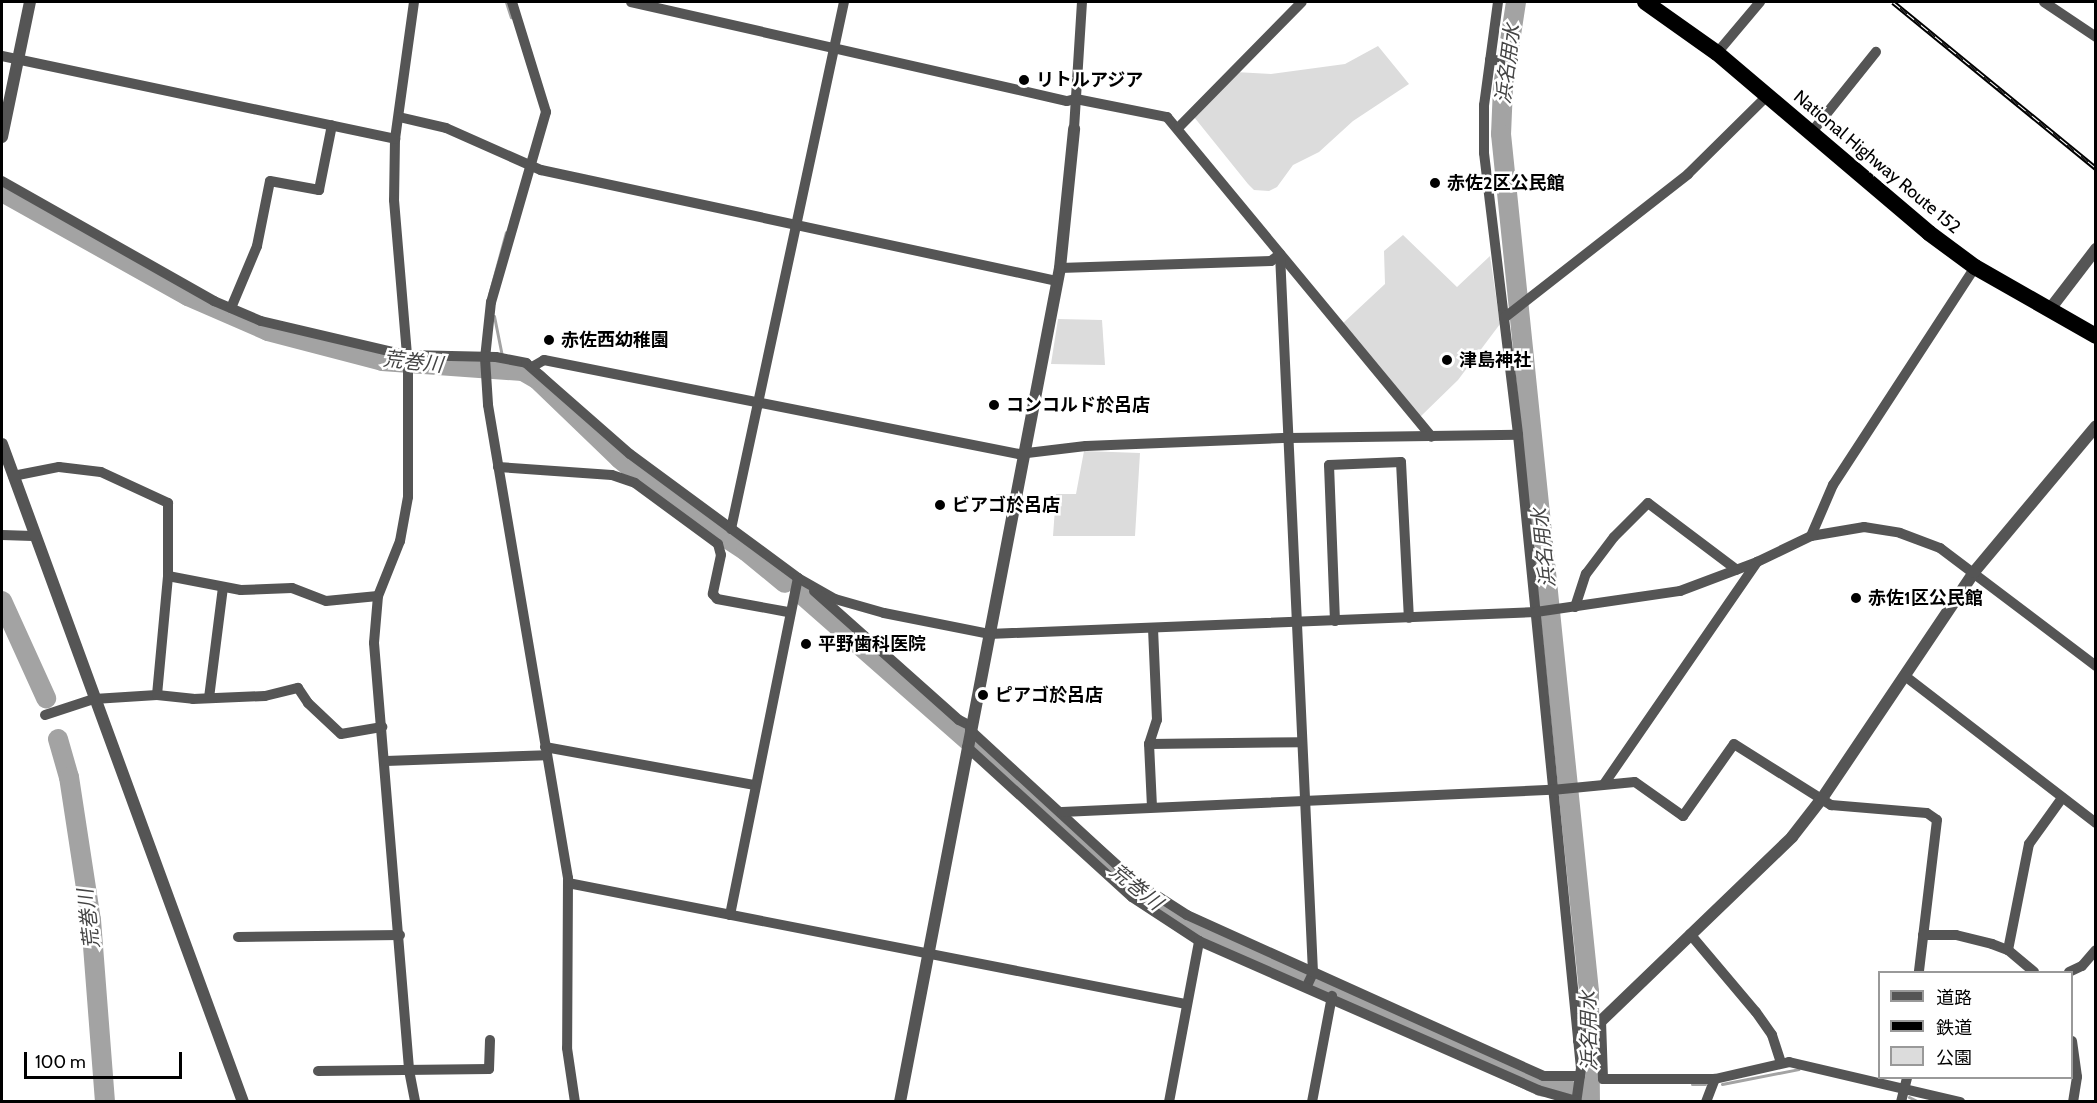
<!DOCTYPE html>
<html>
<head>
<meta charset="utf-8">
<style>
	body { margin:0 }
	#map { position:relative; width:2097px; height:1103px; overflow:hidden; background:#fff; font-family:Cabin,"Noto Sans JP",sans-serif }
	div>[style] { position:absolute }
	[style*='--x'] { left:calc(var(--x)*1px); top:calc(var(--y)*1px); width:calc(var(--w)*1px); rotate:calc(var(--a)*1deg) }
	.green>* { inset:0; background:#dcdcdc }
	.stream>* { height:3px; margin:-1.5px; padding:0 1.5px; transform-origin:1.5px; border-radius:1.5px; background:#a3a3a3 }
	.river>* { height:20px; margin:-10px; padding:0 10px; transform-origin:10px; border-radius:10px; background:#a3a3a3 }
	.minor>* { height:10px; margin:-5px; padding:0 5px; transform-origin:5px; border-radius:5px; background:#555 }
	.tertiary>* { height:12px; margin:-6px; padding:0 6px; transform-origin:6px; border-radius:6px; background:#555 }
	.trunk>* { height:16px; margin:-8px; padding:0 8px; transform-origin:8px; border-radius:8px; background:#000 }
	.rail>* { height:5px; margin-top:-2.5px; transform-origin:0; background:repeating-linear-gradient(90deg,#fff 0 9px,#000 0 18px); box-sizing:border-box; border-block:2px solid #000 }
	.dots>* { width:16px; height:16px; translate:-50% -50%; box-sizing:border-box; border:3px solid #fff; border-radius:50% }
	span { translate:-50% -50%; white-space:nowrap; text-align:center; line-height:1.15; -webkit-text-stroke:5px #fff; paint-order:stroke }
	.poi-label { font-size:18px; color:#000; font-weight:700 }
	.left { translate:0 -50%; text-align:left }
	.street-label { font-size:18px; color:#000 }
	.water-label { font-size:20px; color:#444; font-style:italic }
	.frame { position:absolute; inset:0; border:3px solid #000; pointer-events:none }
	.legend { position:absolute; left:1878px; top:971px; width:195px; height:108px; box-sizing:border-box; background:#fff; border:2px solid #999; margin:0; padding:8px 10px; list-style:none; font-size:18px; color:#000 }
	.legend li { display:flex; align-items:center; gap:12px; height:30px }
	.legend b { width:30px; border:2px solid #999 }
	.scale { position:absolute; left:24px; top:1052px; width:158px; height:27px; box-sizing:border-box; border:3px solid #000; border-top:0; padding-left:8px; font-size:18px; line-height:21px; white-space:nowrap; color:#000; -webkit-text-stroke:4px #fff; paint-order:stroke }
</style>
</head>
<body>
<div id="map">
	<div class="green">
		<div style="clip-path:polygon(1378px 46px,1409px 84px,1353px 121px,1319px 152px,1293px 165px,1277px 187px,1269px 191px,1254px 190px,1248px 184px,1194px 117px,1235px 72px,1271px 74px,1345px 64px)"></div>
		<div style="clip-path:polygon(1403px 235px,1457px 287px,1490px 256px,1500px 324px,1458px 380px,1419px 418px,1341px 325px,1385px 284px,1384px 251px)"></div>
		<div style="clip-path:polygon(1058px 319px,1102px 320px,1105px 365px,1051px 364px)"></div>
		<div style="clip-path:polygon(1084px 451px,1140px 453px,1135px 536px,1053px 536px,1056px 494px,1076px 494px)"></div>
	</div>
	<div class="stream">
		<div style="--x:506;--y:2;--w:16;--a:72"></div>
		<div style="--x:489;--y:295;--w:65;--a:-74.9"></div>
		<div style="--x:494;--y:316;--w:41;--a:78.7"></div>
		<div style="--x:1591;--y:1081;--w:11;--a:5"></div>
		<div style="--x:1692;--y:1084;--w:13;--a:0"></div>
		<div style="--x:1722;--y:1084;--w:78;--a:-11"></div>
		<div style="--x:1909;--y:1097;--w:11;--a:27"></div>
	</div>
	<div class="river">
		<div style="--x:1516;--y:2;--w:86;--a:98.7"></div>
		<div style="--x:1503;--y:87;--w:47;--a:92.4"></div>
		<div style="--x:1501;--y:134;--w:863;--a:84.14"></div>
		<div style="--x:1589;--y:992;--w:110;--a:89.5"></div>
		<div style="--x:2;--y:192;--w:213;--a:29.2"></div>
		<div style="--x:188;--y:296;--w:87;--a:23.6"></div>
		<div style="--x:268;--y:331;--w:118;--a:14.7"></div>
		<div style="--x:382;--y:361;--w:141;--a:4.1"></div>
		<div style="--x:523;--y:371;--w:16;--a:30"></div>
		<div style="--x:537;--y:379;--w:115;--a:43.9"></div>
		<div style="--x:620;--y:459;--w:72;--a:39.4"></div>
		<div style="--x:676;--y:505;--w:84;--a:33.3"></div>
		<div style="--x:746;--y:551;--w:50;--a:39.4"></div>
		<div style="--x:800;--y:593;--w:475;--a:41.3"></div>
		<div style="--x:1157;--y:907;--w:424;--a:25"></div>
		<div style="--x:1541;--y:1086;--w:30;--a:9"></div>
		<div style="--x:2;--y:601;--w:107;--a:65.6"></div>
		<div style="--x:58;--y:739;--w:40;--a:74"></div>
		<div style="--x:69;--y:777;--w:145;--a:81.3"></div>
		<div style="--x:91;--y:920;--w:183;--a:85.6"></div>
	</div>
	<div class="minor">
		<div style="--x:414;--y:2;--w:138;--a:97.9"></div>
		<div style="--x:395;--y:139;--w:61;--a:90.9"></div>
		<div style="--x:394;--y:200;--w:167;--a:85.2"></div>
		<div style="--x:408;--y:366;--w:131;--a:90"></div>
		<div style="--x:408;--y:497;--w:45;--a:100.3"></div>
		<div style="--x:400;--y:541;--w:59;--a:111.8"></div>
		<div style="--x:378;--y:596;--w:47;--a:94.9"></div>
		<div style="--x:374;--y:643;--w:428;--a:85.3"></div>
		<div style="--x:409;--y:1070;--w:33;--a:79"></div>
		<div style="--x:512;--y:2;--w:115;--a:72.8"></div>
		<div style="--x:546;--y:112;--w:198;--a:106.1"></div>
		<div style="--x:491;--y:302;--w:56;--a:96.1"></div>
		<div style="--x:485;--y:358;--w:47;--a:86.3"></div>
		<div style="--x:488;--y:405;--w:480;--a:80.4"></div>
		<div style="--x:568;--y:878;--w:170;--a:90.3"></div>
		<div style="--x:567;--y:1048;--w:55;--a:81.6"></div>
		<div style="--x:631;--y:2;--w:447;--a:12.8"></div>
		<div style="--x:1067;--y:101;--w:9;--a:-13"></div>
		<div style="--x:1076;--y:99;--w:93;--a:11.2"></div>
		<div style="--x:1167;--y:117;--w:415;--a:50.4"></div>
		<div style="--x:1498;--y:2;--w:104;--a:97.7"></div>
		<div style="--x:1484;--y:105;--w:48;--a:90"></div>
		<div style="--x:1484;--y:153;--w:284;--a:83.1"></div>
		<div style="--x:1518;--y:435;--w:636;--a:84.32"></div>
		<div style="--x:1581;--y:1068;--w:34;--a:98"></div>
		<div style="--x:2044;--y:2;--w:63;--a:33.9"></div>
		<div style="--x:1717;--y:53;--w:67;--a:-49.9"></div>
		<div style="--x:2;--y:56;--w:402;--a:11.9"></div>
		<div style="--x:1490;--y:60;--w:23;--a:2"></div>
		<div style="--x:399;--y:117;--w:48;--a:13.2"></div>
		<div style="--x:446;--y:128;--w:104;--a:23.9"></div>
		<div style="--x:541;--y:170;--w:528;--a:12.14"></div>
		<div style="--x:1179;--y:127;--w:175;--a:-45.5"></div>
		<div style="--x:1074;--y:129;--w:127;--a:-86.4"></div>
		<div style="--x:1811;--y:133;--w:104;--a:-51.3"></div>
		<div style="--x:2;--y:181;--w:244;--a:29.5"></div>
		<div style="--x:214;--y:301;--w:51;--a:23.1"></div>
		<div style="--x:261;--y:321;--w:149;--a:13.2"></div>
		<div style="--x:406;--y:355;--w:90;--a:1.3"></div>
		<div style="--x:496;--y:357;--w:31;--a:11"></div>
		<div style="--x:526;--y:363;--w:138;--a:41.2"></div>
		<div style="--x:630;--y:454;--w:209;--a:36.4"></div>
		<div style="--x:798;--y:578;--w:43;--a:29.6"></div>
		<div style="--x:835;--y:599;--w:51;--a:15.9"></div>
		<div style="--x:884;--y:613;--w:107;--a:11.3"></div>
		<div style="--x:989;--y:634;--w:547;--a:-2.3"></div>
		<div style="--x:1536;--y:612;--w:146;--a:-8.3"></div>
		<div style="--x:1680;--y:591;--w:82;--a:-20.6"></div>
		<div style="--x:1757;--y:562;--w:60;--a:-25.7"></div>
		<div style="--x:1811;--y:536;--w:54;--a:-9.6"></div>
		<div style="--x:1864;--y:527;--w:36;--a:9"></div>
		<div style="--x:1900;--y:533;--w:43;--a:20.6"></div>
		<div style="--x:1940;--y:548;--w:196;--a:37.1"></div>
		<div style="--x:1060;--y:268;--w:211;--a:-1.9"></div>
		<div style="--x:1271;--y:261;--w:11;--a:-38"></div>
		<div style="--x:1280;--y:254;--w:720;--a:87.37"></div>
		<div style="--x:1313;--y:973;--w:14;--a:115"></div>
		<div style="--x:231;--y:308;--w:67;--a:-67.2"></div>
		<div style="--x:257;--y:246;--w:66;--a:-78.7"></div>
		<div style="--x:270;--y:181;--w:50;--a:10.4"></div>
		<div style="--x:319;--y:190;--w:66;--a:-78.7"></div>
		<div style="--x:1504;--y:318;--w:234;--a:-38"></div>
		<div style="--x:1688;--y:174;--w:111;--a:-44.6"></div>
		<div style="--x:532;--y:367;--w:14;--a:-30"></div>
		<div style="--x:544;--y:360;--w:484;--a:11.2"></div>
		<div style="--x:1019;--y:454;--w:67;--a:-6.8"></div>
		<div style="--x:1086;--y:446;--w:203;--a:-2.3"></div>
		<div style="--x:1289;--y:438;--w:229;--a:-0.8"></div>
		<div style="--x:498;--y:467;--w:114;--a:4"></div>
		<div style="--x:612;--y:475;--w:24;--a:19"></div>
		<div style="--x:635;--y:483;--w:103;--a:36.3"></div>
		<div style="--x:718;--y:544;--w:11;--a:75"></div>
		<div style="--x:721;--y:555;--w:40;--a:102"></div>
		<div style="--x:713;--y:594;--w:6;--a:51"></div>
		<div style="--x:717;--y:599;--w:72;--a:10.4"></div>
		<div style="--x:13;--y:476;--w:47;--a:-11.1"></div>
		<div style="--x:59;--y:467;--w:42;--a:6.8"></div>
		<div style="--x:101;--y:472;--w:74;--a:24.8"></div>
		<div style="--x:168;--y:503;--w:73;--a:90"></div>
		<div style="--x:168;--y:576;--w:74;--a:10.9"></div>
		<div style="--x:241;--y:590;--w:51;--a:-2.2"></div>
		<div style="--x:292;--y:588;--w:36;--a:21"></div>
		<div style="--x:326;--y:601;--w:52;--a:-5.5"></div>
		<div style="--x:731;--y:529;--w:539;--a:-77.9"></div>
		<div style="--x:2;--y:535;--w:31;--a:2"></div>
		<div style="--x:1811;--y:536;--w:56;--a:-66.7"></div>
		<div style="--x:1833;--y:485;--w:260;--a:-56.9"></div>
		<div style="--x:814;--y:591;--w:194;--a:41.7"></div>
		<div style="--x:959;--y:720;--w:13;--a:27"></div>
		<div style="--x:1575;--y:607;--w:35;--a:-72"></div>
		<div style="--x:1586;--y:574;--w:46;--a:-52.9"></div>
		<div style="--x:1614;--y:537;--w:48;--a:-45"></div>
		<div style="--x:1648;--y:503;--w:111;--a:37"></div>
		<div style="--x:1335;--y:621;--w:156;--a:-92.2"></div>
		<div style="--x:1329;--y:465;--w:72;--a:-2.4"></div>
		<div style="--x:1401;--y:462;--w:156;--a:87.1"></div>
		<div style="--x:1905;--y:676;--w:241;--a:37.6"></div>
		<div style="--x:157;--y:695;--w:120;--a:-84.7"></div>
		<div style="--x:209;--y:698;--w:112;--a:-82.8"></div>
		<div style="--x:45;--y:715;--w:52;--a:-18.1"></div>
		<div style="--x:94;--y:699;--w:63;--a:-3.6"></div>
		<div style="--x:157;--y:695;--w:36;--a:6"></div>
		<div style="--x:193;--y:699;--w:72;--a:-2.4"></div>
		<div style="--x:265;--y:696;--w:34;--a:-14"></div>
		<div style="--x:298;--y:688;--w:18;--a:56"></div>
		<div style="--x:308;--y:703;--w:45;--a:43.2"></div>
		<div style="--x:341;--y:734;--w:42;--a:-9.7"></div>
		<div style="--x:970;--y:730;--w:223;--a:42.6"></div>
		<div style="--x:1134;--y:881;--w:63;--a:32.7"></div>
		<div style="--x:1187;--y:915;--w:391;--a:24.3"></div>
		<div style="--x:1543;--y:1076;--w:37;--a:0"></div>
		<div style="--x:1149;--y:744;--w:153;--a:-0.7"></div>
		<div style="--x:545;--y:747;--w:212;--a:10.3"></div>
		<div style="--x:967;--y:747;--w:223;--a:42.3"></div>
		<div style="--x:1132;--y:897;--w:80;--a:33.3"></div>
		<div style="--x:1199;--y:941;--w:370;--a:23.7"></div>
		<div style="--x:1538;--y:1090;--w:40;--a:16"></div>
		<div style="--x:386;--y:761;--w:160;--a:-2.1"></div>
		<div style="--x:1604;--y:784;--w:270;--a:-55.4"></div>
		<div style="--x:1152;--y:807;--w:63;--a:-92.7"></div>
		<div style="--x:1149;--y:744;--w:25;--a:-72"></div>
		<div style="--x:1157;--y:720;--w:90;--a:-92.5"></div>
		<div style="--x:1062;--y:812;--w:490;--a:-2.6"></div>
		<div style="--x:1552;--y:790;--w:83;--a:-5.5"></div>
		<div style="--x:1635;--y:782;--w:59;--a:35.3"></div>
		<div style="--x:1683;--y:816;--w:88;--a:-54.7"></div>
		<div style="--x:1734;--y:744;--w:115;--a:32.2"></div>
		<div style="--x:1831;--y:805;--w:96;--a:4.8"></div>
		<div style="--x:1927;--y:813;--w:12;--a:35"></div>
		<div style="--x:1937;--y:820;--w:153;--a:96.8"></div>
		<div style="--x:568;--y:883;--w:630;--a:11.08"></div>
		<div style="--x:730;--y:915;--w:344;--a:-78.6"></div>
		<div style="--x:1690;--y:934;--w:102;--a:49.8"></div>
		<div style="--x:1756;--y:1012;--w:28;--a:55"></div>
		<div style="--x:1772;--y:1035;--w:29;--a:72"></div>
		<div style="--x:1923;--y:935;--w:33;--a:0"></div>
		<div style="--x:1956;--y:935;--w:37;--a:14"></div>
		<div style="--x:1992;--y:944;--w:17;--a:21"></div>
		<div style="--x:2008;--y:950;--w:34;--a:40"></div>
		<div style="--x:238;--y:937;--w:162;--a:-0.7"></div>
		<div style="--x:2008;--y:950;--w:108;--a:-78.8"></div>
		<div style="--x:2029;--y:844;--w:57;--a:-54.3"></div>
		<div style="--x:2069;--y:972;--w:14;--a:-25"></div>
		<div style="--x:2082;--y:966;--w:21;--a:-49"></div>
		<div style="--x:1601;--y:1021;--w:58;--a:88"></div>
		<div style="--x:1603;--y:1079;--w:112;--a:0"></div>
		<div style="--x:1715;--y:1079;--w:76;--a:-12.9"></div>
		<div style="--x:1789;--y:1062;--w:176;--a:13.2"></div>
		<div style="--x:1578;--y:1041;--w:30;--a:-41"></div>
		<div style="--x:2072;--y:1041;--w:36;--a:82"></div>
		<div style="--x:2077;--y:1077;--w:25;--a:99"></div>
		<div style="--x:318;--y:1071;--w:171;--a:-0.7"></div>
		<div style="--x:489;--y:1069;--w:29;--a:-88"></div>
		<div style="--x:1169;--y:1102;--w:164;--a:-79.4"></div>
		<div style="--x:1312;--y:1102;--w:108;--a:-79.3"></div>
		<div style="--x:1706;--y:1102;--w:25;--a:-69"></div>
		<div style="--x:1901;--y:1102;--w:25;--a:-76"></div>
	</div>
	<div class="tertiary">
		<div style="--x:2;--y:137;--w:138;--a:-78.3"></div>
		<div style="--x:2050;--y:309;--w:76;--a:-52.5"></div>
		<div style="--x:2;--y:444;--w:701;--a:69.88"></div>
		<div style="--x:1601;--y:1021;--w:265;--a:-43.9"></div>
		<div style="--x:1792;--y:837;--w:51;--a:-52.2"></div>
		<div style="--x:1823;--y:797;--w:271;--a:-56.1"></div>
		<div style="--x:1974;--y:572;--w:190;--a:-50.1"></div>
		<div style="--x:900;--y:1102;--w:849;--a:-79.14"></div>
		<div style="--x:1060;--y:268;--w:140;--a:-84.2"></div>
	</div>
	<div class="trunk">
		<div style="--x:1645;--y:2;--w:88;--a:35.3"></div>
		<div style="--x:1717;--y:53;--w:278;--a:40.3"></div>
		<div style="--x:1929;--y:233;--w:57;--a:36.5"></div>
		<div style="--x:1975;--y:267;--w:139;--a:29.7"></div>
	</div>
	<div class="rail">
		<div style="--x:1893;--y:2;--w:262;--a:39.3"></div>
	</div>
	<div class="dots">
		<div style="left:1024px;top:80px;background:#000"></div>
		<div style="left:1435px;top:183px;background:#000"></div>
		<div style="left:549px;top:340px;background:#000"></div>
		<div style="left:1447px;top:360px;background:#000"></div>
		<div style="left:994px;top:405px;background:#000"></div>
		<div style="left:940px;top:505px;background:#000"></div>
		<div style="left:1856px;top:598px;background:#000"></div>
		<div style="left:806px;top:644px;background:#000"></div>
		<div style="left:983px;top:695px;background:#000"></div>
	</div>
	<div class="poi-label">
		<span class="left" style="left:1036px;top:80px">リトルアジア</span>
		<span class="left" style="left:1447px;top:183px">赤佐2区公民館</span>
		<span class="left" style="left:561px;top:340px">赤佐西幼稚園</span>
		<span class="left" style="left:1459px;top:360px">津島神社</span>
		<span class="left" style="left:1006px;top:405px">コンコルド於呂店</span>
		<span class="left" style="left:952px;top:505px">ビアゴ於呂店</span>
		<span class="left" style="left:1868px;top:598px">赤佐1区公民館</span>
		<span class="left" style="left:818px;top:644px">平野歯科医院</span>
		<span class="left" style="left:995px;top:695px">ピアゴ於呂店</span>
	</div>
	<div class="street-label">
		<span style="left:1877px;top:162px;rotate:40deg">National Highway Route 152</span>
	</div>
	<div class="water-label">
		<span style="left:1508px;top:64px;rotate:-83deg">浜名用水</span>
		<span style="left:413px;top:362px;rotate:6deg">荒巻川</span>
		<span style="left:1544px;top:548px;rotate:-96deg">浜名用水</span>
		<span style="left:1136px;top:887px;rotate:39deg">荒巻川</span>
		<span style="left:89px;top:919px;rotate:-97deg">荒巻川</span>
		<span style="left:1589px;top:1031px;rotate:-91deg">浜名用水</span>
	</div>
	<div class="frame"></div>
	<ul class="legend">
	<li><b style="height:8px;background:#555"></b>道路</li>
	<li><b style="height:8px;background:#000"></b>鉄道</li>
	<li><b style="height:16px;background:#dcdcdc"></b>公園</li>
	</ul>
	<div class="scale">100 m</div>
</div>
</body>
</html>
